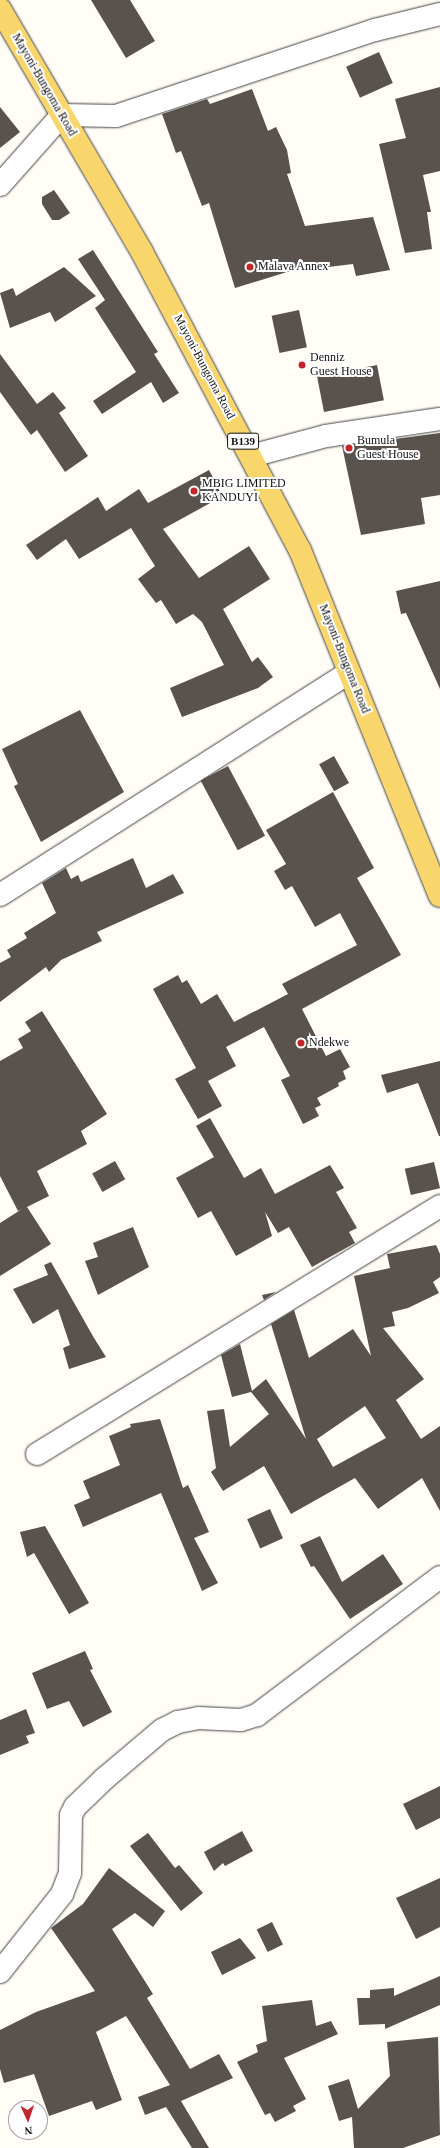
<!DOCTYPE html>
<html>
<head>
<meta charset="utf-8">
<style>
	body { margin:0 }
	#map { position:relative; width:440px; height:2148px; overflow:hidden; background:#fffdf5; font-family:Georgia,serif }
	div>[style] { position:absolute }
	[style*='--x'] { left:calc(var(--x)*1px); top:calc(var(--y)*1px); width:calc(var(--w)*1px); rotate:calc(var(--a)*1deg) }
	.building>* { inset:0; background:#5a524d; transform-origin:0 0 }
	.roads { filter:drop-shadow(0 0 1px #444) drop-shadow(0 0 1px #444) }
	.street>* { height:22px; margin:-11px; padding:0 11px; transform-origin:11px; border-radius:11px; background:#fff }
	.primary>* { height:22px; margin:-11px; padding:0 11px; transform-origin:11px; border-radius:11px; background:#f9d66b }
	.dots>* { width:11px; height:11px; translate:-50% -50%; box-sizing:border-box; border:2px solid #fff; border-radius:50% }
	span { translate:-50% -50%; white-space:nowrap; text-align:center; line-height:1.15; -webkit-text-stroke:4px #fff; paint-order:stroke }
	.shield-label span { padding:1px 3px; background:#fff; border:1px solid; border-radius:3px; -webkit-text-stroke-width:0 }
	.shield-label { font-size:11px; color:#111; font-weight:700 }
	.street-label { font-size:12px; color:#111 }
	.poi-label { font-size:12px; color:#111 }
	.left { translate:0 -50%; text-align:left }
	.north { position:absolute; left:8px; top:2100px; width:40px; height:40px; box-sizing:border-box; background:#fff; border:1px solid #a0a0a0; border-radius:50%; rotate:177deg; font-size:11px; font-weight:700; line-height:16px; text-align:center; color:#111 }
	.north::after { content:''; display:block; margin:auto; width:14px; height:18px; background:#c4262e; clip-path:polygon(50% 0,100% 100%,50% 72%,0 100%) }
</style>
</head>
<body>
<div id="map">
	<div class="building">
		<div style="clip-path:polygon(91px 0,130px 0,155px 41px,126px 58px)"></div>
		<div style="left:379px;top:52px;width:34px;height:36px;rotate:66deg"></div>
		<div style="clip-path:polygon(440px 87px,440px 171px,423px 175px,431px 212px,427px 212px,432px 249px,405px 253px,379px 144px,406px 138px,395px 99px)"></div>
		<div style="clip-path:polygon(252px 89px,268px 131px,276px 127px,287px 150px,291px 173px,287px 174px,305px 226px,373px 217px,390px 270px,356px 276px,353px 264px,287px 272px,235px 288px,209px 203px,202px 206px,181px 151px,176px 153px,162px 114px,207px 99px,210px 104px)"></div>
		<div style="clip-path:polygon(0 107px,20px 132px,0 148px)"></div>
		<div style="clip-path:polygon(54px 190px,70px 213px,59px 220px,52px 220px,42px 204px,42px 197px)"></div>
		<div style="clip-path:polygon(93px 250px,158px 352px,154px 354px,179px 393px,163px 403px,151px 382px,102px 414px,93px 401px,136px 372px,95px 308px,105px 300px,78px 259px)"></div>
		<div style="clip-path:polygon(64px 267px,96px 296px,55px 322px,50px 312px,10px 328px,0 293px,13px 288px,16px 296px)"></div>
		<div style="left:299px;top:310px;width:38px;height:28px;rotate:78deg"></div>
		<div style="clip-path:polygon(0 354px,37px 404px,53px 392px,66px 408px,59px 413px,88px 456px,65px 472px,37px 430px,31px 435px,0 392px)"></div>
		<div style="left:377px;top:365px;width:36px;height:61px;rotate:79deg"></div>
		<div style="clip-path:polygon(440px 433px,440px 495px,421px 498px,425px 524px,361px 535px,342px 446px)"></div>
		<div style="clip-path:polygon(209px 470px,223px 496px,163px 529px,199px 578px,249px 546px,270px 579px,223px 609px,252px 662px,258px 657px,273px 677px,258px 688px,182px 717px,170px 688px,224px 665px,202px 622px,193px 614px,176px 624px,161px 600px,156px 603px,138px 579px,155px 566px,131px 528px,79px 559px,66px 539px,37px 560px,26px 545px,98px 497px,106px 511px,139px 489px,148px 503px)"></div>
		<div style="clip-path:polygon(440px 581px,440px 689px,406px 613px,401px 614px,396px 591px)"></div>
		<div style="clip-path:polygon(80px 710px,124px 792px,41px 842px,14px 786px,18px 784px,2px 749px)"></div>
		<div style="left:334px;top:756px;width:31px;height:17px;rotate:61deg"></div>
		<div style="left:228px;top:766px;width:79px;height:31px;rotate:62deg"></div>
		<div style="clip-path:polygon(333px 792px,374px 868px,357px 878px,401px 955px,302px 1009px,326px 1056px,340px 1049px,350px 1067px,343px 1071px,346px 1079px,338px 1083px,339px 1086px,317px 1098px,321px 1105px,315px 1108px,319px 1116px,303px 1124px,281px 1080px,290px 1076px,264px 1027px,226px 1047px,236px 1066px,208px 1081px,222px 1106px,198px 1119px,175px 1079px,196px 1068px,153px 989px,178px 975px,182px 983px,187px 980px,201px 1004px,217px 994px,234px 1022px,288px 994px,282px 984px,357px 945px,340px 913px,315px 927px,292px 886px,285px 890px,274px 871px,286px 864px,266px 830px)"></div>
		<div style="clip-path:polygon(133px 858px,146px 888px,173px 874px,184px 893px,97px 932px,102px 941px,61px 960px,49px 972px,46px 967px,0 1002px,0 963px,11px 957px,7px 950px,27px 938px,24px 933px,56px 913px,42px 883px,66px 868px,71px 879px,78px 875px,81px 882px)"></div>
		<div style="clip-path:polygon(42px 1011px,107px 1114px,81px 1131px,87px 1144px,37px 1171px,49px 1196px,27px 1207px,51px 1244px,0 1276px,0 1223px,22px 1209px,18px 1211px,0 1176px,0 1061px,23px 1048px,18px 1039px,31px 1031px,25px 1022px)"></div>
		<div style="clip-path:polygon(440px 1061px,440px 1136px,439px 1136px,418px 1083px,387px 1093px,381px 1075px)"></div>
		<div style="clip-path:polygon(210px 1118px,244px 1178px,261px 1168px,275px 1194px,330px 1165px,344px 1188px,336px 1192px,357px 1228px,349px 1232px,355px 1243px,312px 1267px,289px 1227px,278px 1233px,265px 1212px,272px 1236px,236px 1256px,211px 1211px,198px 1218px,176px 1178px,214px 1157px,196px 1126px)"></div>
		<div style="left:115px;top:1161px;width:21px;height:26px;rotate:61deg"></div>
		<div style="left:434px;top:1162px;width:27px;height:30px;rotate:77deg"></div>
		<div style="clip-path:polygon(133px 1227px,149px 1267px,98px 1295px,85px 1261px,98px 1257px,93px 1243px)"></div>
		<div style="clip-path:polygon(evenodd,436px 1245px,440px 1254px,440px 1277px,433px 1282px,439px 1293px,408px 1308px,392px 1312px,395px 1326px,383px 1328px,424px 1379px,396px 1400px,421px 1439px,440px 1426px,440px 1511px,422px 1478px,378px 1509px,355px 1478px,291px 1514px,264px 1466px,223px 1491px,211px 1472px,216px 1468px,207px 1411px,224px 1409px,230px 1447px,269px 1414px,251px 1392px,232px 1397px,221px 1355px,240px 1344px,252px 1391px,266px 1379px,306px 1439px,271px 1324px,294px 1310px,309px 1358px,353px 1329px,371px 1356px,354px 1276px,390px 1268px,387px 1254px,436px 1245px,365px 1406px,386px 1438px,333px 1467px,317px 1439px,365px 1406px)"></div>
		<div style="clip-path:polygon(51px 1262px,94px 1338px,106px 1357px,69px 1369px,63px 1348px,70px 1345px,58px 1309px,33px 1324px,13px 1289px,48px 1275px,44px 1265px)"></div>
		<div style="clip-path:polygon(276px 1292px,264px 1300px,262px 1295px)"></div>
		<div style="clip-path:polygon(160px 1419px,183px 1488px,188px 1485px,209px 1532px,194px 1538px,218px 1583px,202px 1591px,161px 1493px,83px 1527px,74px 1505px,90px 1498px,83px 1481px,120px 1465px,109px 1436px,131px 1427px,130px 1424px)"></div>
		<div style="left:270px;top:1509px;width:32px;height:25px;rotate:66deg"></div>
		<div style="clip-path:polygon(45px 1526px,89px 1603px,69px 1614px,34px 1553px,27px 1557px,20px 1532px)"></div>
		<div style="clip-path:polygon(320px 1536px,342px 1582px,383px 1554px,403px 1584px,350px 1619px,314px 1566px,311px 1567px,300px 1545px)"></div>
		<div style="clip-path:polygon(85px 1651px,93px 1669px,90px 1670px,112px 1712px,83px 1727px,69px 1701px,47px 1709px,32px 1673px)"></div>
		<div style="clip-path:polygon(26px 1709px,35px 1733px,26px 1736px,29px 1743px,0 1755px,0 1720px)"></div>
		<div style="clip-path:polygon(440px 1786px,440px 1818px,416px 1830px,403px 1804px)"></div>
		<div style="clip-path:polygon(242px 1831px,253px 1851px,225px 1866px,223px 1863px,214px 1871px,204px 1852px)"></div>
		<div style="clip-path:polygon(148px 1833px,175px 1868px,179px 1865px,203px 1893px,181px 1911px,130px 1846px)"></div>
		<div style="clip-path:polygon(109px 1868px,165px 1911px,153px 1927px,135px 1913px,112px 1929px,153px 1994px,147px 1998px,190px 2069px,219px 2054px,233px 2078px,181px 2101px,209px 2148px,192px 2148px,166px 2107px,145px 2115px,138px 2097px,170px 2085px,126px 2016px,96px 2032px,122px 2100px,96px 2110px,92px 2101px,49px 2116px,34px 2074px,4px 2083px,0 2069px,0 2030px,36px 2012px,95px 1991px,51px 1928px,83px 1904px)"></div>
		<div style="clip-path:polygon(440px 1878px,440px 1927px,416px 1939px,396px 1898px)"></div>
		<div style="left:272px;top:1922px;width:25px;height:17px;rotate:64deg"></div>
		<div style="clip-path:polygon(240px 1938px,256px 1958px,222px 1975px,211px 1952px)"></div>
		<div style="clip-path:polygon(440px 1976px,440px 2005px,385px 2029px,385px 2024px,359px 2025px,357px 1998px,370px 1998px,370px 1990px,394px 1988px,394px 1996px)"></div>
		<div style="clip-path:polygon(312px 2000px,316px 2026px,331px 2021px,338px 2034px,284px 2058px,306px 2099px,293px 2106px,296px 2111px,275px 2122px,270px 2113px,265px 2115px,237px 2062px,258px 2052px,256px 2045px,267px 2041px,262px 2006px)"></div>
		<div style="clip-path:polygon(438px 2037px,440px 2135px,403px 2148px,354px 2148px,352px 2117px,339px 2121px,328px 2086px,349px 2079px,358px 2109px,390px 2076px,387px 2042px)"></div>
	</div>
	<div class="roads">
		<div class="street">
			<div style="--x:0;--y:185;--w:94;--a:-48.5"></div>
			<div style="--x:62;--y:115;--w:54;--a:1.1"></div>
			<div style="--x:116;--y:116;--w:273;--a:-18.4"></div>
			<div style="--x:375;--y:30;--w:67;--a:-13.8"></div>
			<div style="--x:251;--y:456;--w:78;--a:-14.9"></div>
			<div style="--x:326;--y:436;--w:115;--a:-8.5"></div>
			<div style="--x:0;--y:895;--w:414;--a:-32.5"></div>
			<div style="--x:37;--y:1454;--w:473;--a:-31.6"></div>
			<div style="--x:0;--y:1972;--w:100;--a:-51.5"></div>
			<div style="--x:62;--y:1894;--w:22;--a:-69"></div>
			<div style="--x:70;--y:1873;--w:58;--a:-89"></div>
			<div style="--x:71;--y:1815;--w:9;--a:-63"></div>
			<div style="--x:75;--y:1807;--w:40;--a:-44"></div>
			<div style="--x:104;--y:1779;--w:76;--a:-40.2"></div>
			<div style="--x:162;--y:1730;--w:18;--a:-27"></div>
			<div style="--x:178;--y:1722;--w:20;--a:-11"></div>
			<div style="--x:198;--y:1718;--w:43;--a:2.7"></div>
			<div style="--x:241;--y:1720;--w:17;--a:-17"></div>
			<div style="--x:257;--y:1715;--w:229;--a:-37"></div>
		</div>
		<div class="primary">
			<div style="--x:0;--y:9;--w:281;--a:59.7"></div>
			<div style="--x:142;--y:252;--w:337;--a:62.1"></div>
			<div style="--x:300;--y:550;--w:373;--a:68"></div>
		</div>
	</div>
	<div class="dots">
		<div style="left:250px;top:267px;background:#c4262e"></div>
		<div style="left:302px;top:365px;background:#c4262e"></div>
		<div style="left:349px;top:448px;background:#c4262e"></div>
		<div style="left:194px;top:491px;background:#c4262e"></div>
		<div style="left:301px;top:1043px;background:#c4262e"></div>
	</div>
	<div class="shield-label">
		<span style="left:243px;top:441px">B139</span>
	</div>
	<div class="street-label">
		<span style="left:44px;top:85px;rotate:60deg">Mayoni-Bungoma Road</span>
		<span style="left:204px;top:367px;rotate:62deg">Mayoni-Bungoma Road</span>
		<span style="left:344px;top:659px;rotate:68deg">Mayoni-Bungoma Road</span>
	</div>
	<div class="poi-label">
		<span class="left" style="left:258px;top:267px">Malava Annex</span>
		<span class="left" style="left:310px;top:365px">Denniz<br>Guest House</span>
		<span class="left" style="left:357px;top:448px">Bumula<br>Guest House</span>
		<span class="left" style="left:202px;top:491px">MBIG LIMITED<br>KANDUYI</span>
		<span class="left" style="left:309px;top:1043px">Ndekwe</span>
	</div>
	<div class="north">N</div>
</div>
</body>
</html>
